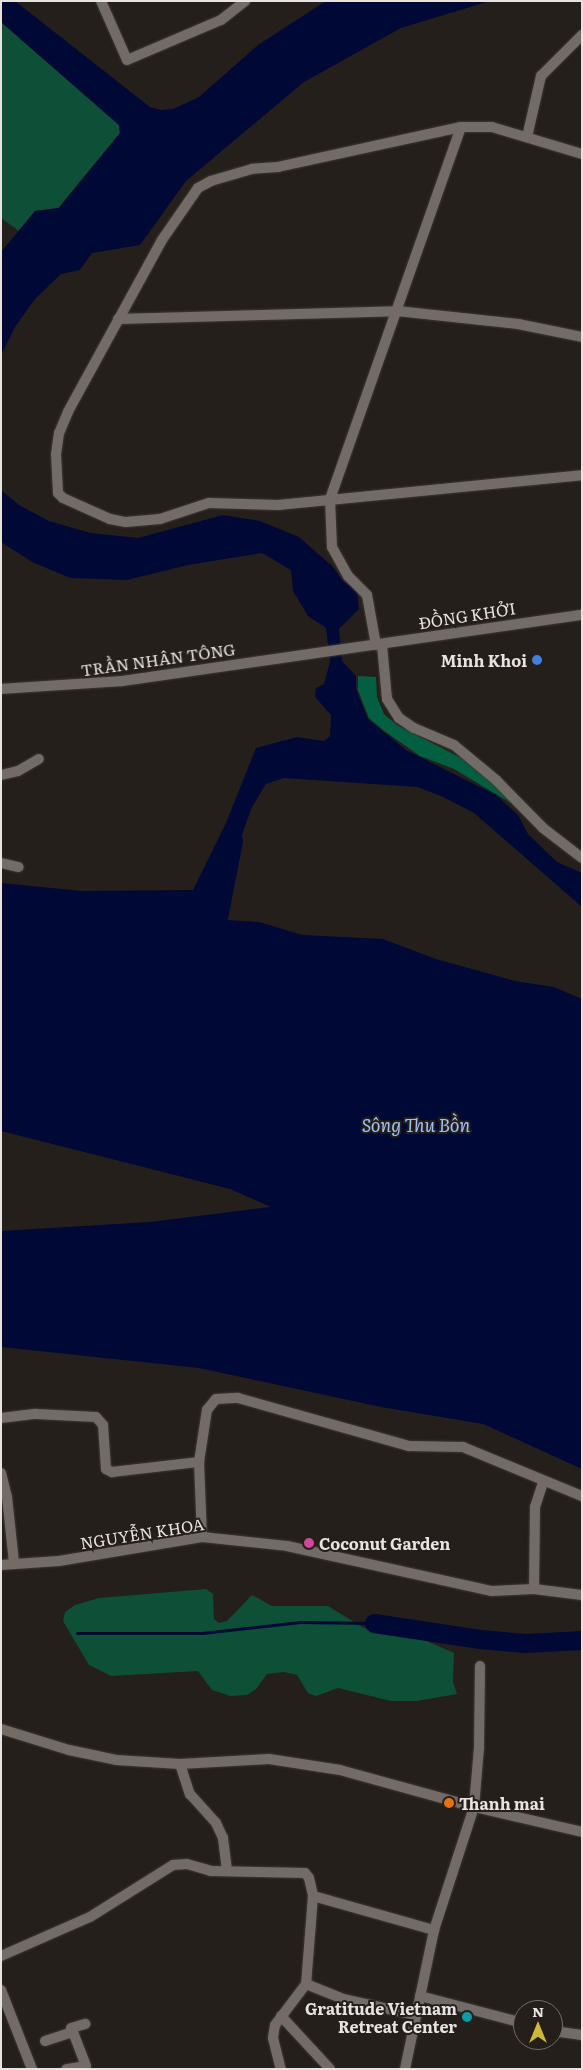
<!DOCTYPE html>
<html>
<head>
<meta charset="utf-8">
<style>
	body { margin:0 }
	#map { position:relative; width:583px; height:2070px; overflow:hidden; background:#251f1b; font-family:Literata,serif }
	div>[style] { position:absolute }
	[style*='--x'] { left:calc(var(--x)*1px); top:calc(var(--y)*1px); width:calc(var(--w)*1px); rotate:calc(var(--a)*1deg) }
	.green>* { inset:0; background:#0d4f37 }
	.forest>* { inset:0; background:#035f41 }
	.water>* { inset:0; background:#000936 }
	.stream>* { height:3px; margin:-1.5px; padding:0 1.5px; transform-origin:1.5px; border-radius:1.5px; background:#000936 }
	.river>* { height:19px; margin:-9.5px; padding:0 9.5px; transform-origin:9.5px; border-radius:9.5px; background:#000936 }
	.roads { filter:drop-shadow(0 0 1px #3e3936) drop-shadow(0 0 1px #3e3936) }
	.street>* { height:10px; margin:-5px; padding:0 5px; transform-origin:5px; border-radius:5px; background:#736b66 }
	.dots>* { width:14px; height:14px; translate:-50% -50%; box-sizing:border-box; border:2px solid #251f1b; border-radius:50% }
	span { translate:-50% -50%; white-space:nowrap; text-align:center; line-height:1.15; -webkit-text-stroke:4px #251f1b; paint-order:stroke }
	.street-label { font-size:16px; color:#e7e3e0 }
	.poi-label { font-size:16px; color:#e7e3e0; font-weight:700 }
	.right { translate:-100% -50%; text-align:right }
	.left { translate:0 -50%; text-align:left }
	.water-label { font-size:18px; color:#a0c2f9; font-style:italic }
	.frame { position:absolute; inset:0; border:2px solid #e7e3e0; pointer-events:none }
	.north { position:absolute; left:513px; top:2000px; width:50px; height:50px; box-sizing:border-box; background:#251f1b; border:1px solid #736d6a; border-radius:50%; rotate:0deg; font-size:14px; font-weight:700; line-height:20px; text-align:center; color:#e7e3e0 }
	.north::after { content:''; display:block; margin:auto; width:18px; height:22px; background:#ccb938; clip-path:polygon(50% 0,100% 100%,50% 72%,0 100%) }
</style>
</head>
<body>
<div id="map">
	<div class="green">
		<div style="clip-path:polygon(1px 22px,119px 125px,120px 133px,58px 208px,35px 211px,19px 231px,1px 218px)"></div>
		<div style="clip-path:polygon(206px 1589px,213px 1594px,214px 1619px,219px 1623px,227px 1621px,252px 1595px,272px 1606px,328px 1606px,364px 1628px,413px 1635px,454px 1653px,453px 1682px,457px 1694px,417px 1701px,391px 1701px,338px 1688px,316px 1696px,308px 1693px,297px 1675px,284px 1672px,267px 1674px,256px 1689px,247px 1695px,230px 1696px,212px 1690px,198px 1671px,111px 1676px,89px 1665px,63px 1621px,65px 1612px,75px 1605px,99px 1598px)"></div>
	</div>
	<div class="forest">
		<div style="clip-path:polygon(358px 676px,376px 677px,377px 697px,384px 714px,397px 725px,471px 763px,516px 802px,511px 803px,454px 769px,420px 756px,383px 730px,369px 718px,358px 690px)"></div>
	</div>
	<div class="water">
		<div style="clip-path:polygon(1px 1px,15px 1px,150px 107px,161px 110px,173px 109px,199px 97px,258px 45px,326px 1px,490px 1px,401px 28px,304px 82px,186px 181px,140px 245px,92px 253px,80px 270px,61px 274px,35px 299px,15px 327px,1px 355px,1px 252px,35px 211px,59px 208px,120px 133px,119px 125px,1px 22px)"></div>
		<div style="clip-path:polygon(1px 490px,19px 505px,49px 521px,91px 533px,138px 538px,223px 515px,260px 521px,299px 537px,332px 566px,345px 583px,357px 589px,359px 609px,339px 629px,342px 661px,356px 676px,356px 689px,368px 719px,406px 750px,496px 795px,518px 815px,528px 834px,557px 862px,582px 873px,582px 907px,474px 813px,441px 796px,417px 787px,284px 778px,266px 784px,252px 807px,235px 854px,215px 886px,215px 899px,226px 920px,259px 922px,303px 935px,383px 939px,436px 959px,515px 981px,554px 987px,582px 999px,582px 1469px,483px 1424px,381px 1407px,199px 1368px,1px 1347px,1px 1231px,150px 1222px,271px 1207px,230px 1189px,1px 1131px,1px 883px,82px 891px,193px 890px,226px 823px,256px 748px,297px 737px,324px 741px,330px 736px,331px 715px,315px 697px,316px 688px,324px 684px,330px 662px,326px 628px,308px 616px,293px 591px,291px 570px,262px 553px,188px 565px,127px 580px,70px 578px,32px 562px,1px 542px)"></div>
	</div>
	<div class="stream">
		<div style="--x:77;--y:1633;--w:125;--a:0"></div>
		<div style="--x:202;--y:1633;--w:99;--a:-6.4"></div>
		<div style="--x:300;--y:1622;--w:74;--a:0.8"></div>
	</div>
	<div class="river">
		<div style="--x:215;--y:933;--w:95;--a:-79"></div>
		<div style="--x:374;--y:1623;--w:107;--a:8.6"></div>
		<div style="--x:480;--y:1639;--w:45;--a:5.1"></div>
		<div style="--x:525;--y:1643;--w:57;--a:-3"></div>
	</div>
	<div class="roads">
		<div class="street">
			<div style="--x:101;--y:1;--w:64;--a:66.2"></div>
			<div style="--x:127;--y:60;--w:102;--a:-23.1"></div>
			<div style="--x:221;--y:20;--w:31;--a:-38"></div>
			<div style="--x:527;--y:137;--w:63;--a:-77.1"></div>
			<div style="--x:541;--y:76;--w:58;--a:-45"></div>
			<div style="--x:582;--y:154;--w:94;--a:-163.3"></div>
			<div style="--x:492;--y:127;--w:31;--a:180"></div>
			<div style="--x:461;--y:127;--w:187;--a:167.7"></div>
			<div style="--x:278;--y:167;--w:26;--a:176"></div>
			<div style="--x:252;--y:169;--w:43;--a:163.7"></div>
			<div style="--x:211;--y:181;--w:15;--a:152"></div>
			<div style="--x:198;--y:188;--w:63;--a:124.7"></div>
			<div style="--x:162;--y:240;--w:196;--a:118.7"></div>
			<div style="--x:68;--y:412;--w:23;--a:113"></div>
			<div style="--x:59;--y:433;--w:21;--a:98"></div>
			<div style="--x:56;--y:454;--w:39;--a:87"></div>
			<div style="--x:58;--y:493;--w:7;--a:45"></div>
			<div style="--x:63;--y:498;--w:51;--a:24.1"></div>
			<div style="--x:110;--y:519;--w:16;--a:11"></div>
			<div style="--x:126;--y:522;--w:34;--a:-5"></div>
			<div style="--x:160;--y:519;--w:52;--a:-18.1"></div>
			<div style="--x:209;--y:503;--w:69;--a:1.7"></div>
			<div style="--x:278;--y:505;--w:305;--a:-5.6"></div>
			<div style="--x:118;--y:319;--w:279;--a:-1.6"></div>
			<div style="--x:397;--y:311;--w:122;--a:6.1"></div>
			<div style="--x:518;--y:324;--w:65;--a:11.5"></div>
			<div style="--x:376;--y:645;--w:51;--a:-100.2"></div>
			<div style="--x:367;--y:595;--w:27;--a:-135"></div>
			<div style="--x:348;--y:576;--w:33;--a:-119"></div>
			<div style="--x:332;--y:547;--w:48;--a:-92.4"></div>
			<div style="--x:330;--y:499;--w:394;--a:-70.6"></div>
			<div style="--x:382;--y:645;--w:54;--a:84.7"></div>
			<div style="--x:387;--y:699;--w:22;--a:58"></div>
			<div style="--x:399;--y:718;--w:18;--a:34"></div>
			<div style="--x:414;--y:728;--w:43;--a:23"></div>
			<div style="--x:454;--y:745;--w:55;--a:39.8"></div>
			<div style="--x:496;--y:780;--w:67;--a:45.6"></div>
			<div style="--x:543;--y:828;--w:49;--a:37.6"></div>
			<div style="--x:1;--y:689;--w:121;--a:-3.8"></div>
			<div style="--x:122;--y:681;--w:465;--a:-8.2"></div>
			<div style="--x:1;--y:775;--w:17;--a:-13"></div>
			<div style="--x:18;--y:771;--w:24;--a:-30"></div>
			<div style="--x:1;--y:863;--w:18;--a:13"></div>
			<div style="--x:1;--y:1418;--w:35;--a:-7"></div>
			<div style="--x:36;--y:1414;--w:60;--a:2.9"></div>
			<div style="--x:96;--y:1417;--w:11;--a:49"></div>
			<div style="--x:103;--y:1425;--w:44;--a:86.1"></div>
			<div style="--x:106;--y:1469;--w:7;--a:27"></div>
			<div style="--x:112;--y:1472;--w:88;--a:-6.6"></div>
			<div style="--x:1;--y:1473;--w:25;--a:76"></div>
			<div style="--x:7;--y:1497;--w:66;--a:83.9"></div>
			<div style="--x:202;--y:1537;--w:75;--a:-92.3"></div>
			<div style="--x:199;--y:1462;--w:53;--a:-81.3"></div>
			<div style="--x:207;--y:1410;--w:14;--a:-51"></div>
			<div style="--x:216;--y:1399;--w:22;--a:-3"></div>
			<div style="--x:238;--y:1398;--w:178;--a:15.7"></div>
			<div style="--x:409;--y:1446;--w:54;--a:1.1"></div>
			<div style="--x:463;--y:1447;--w:129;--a:22.4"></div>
			<div style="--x:1;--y:1565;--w:58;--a:-3.9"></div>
			<div style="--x:59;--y:1561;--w:145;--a:-9.5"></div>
			<div style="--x:202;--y:1537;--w:85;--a:6"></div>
			<div style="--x:287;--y:1546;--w:210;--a:12.4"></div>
			<div style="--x:492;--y:1591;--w:42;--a:-2.7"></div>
			<div style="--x:534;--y:1589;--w:48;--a:7.1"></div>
			<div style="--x:534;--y:1589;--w:82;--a:-89.3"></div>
			<div style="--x:535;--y:1507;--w:25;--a:-72"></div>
			<div style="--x:1;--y:1729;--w:71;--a:17.2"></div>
			<div style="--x:69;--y:1750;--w:48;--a:12"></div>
			<div style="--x:116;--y:1760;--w:64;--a:3.6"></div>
			<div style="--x:180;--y:1764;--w:89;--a:-3.2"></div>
			<div style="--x:269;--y:1759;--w:72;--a:8.8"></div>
			<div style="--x:340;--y:1770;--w:139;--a:15.4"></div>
			<div style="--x:474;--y:1807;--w:111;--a:13"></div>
			<div style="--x:180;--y:1764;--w:32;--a:72"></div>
			<div style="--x:190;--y:1794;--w:39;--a:48"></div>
			<div style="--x:216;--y:1823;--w:17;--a:65"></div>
			<div style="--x:223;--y:1838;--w:32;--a:83"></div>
			<div style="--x:313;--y:1896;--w:126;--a:15.7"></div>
			<div style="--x:1;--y:1956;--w:97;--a:-23.7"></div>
			<div style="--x:90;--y:1917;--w:98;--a:-32.1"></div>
			<div style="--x:173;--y:1865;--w:14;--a:-4"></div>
			<div style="--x:187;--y:1864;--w:25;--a:16"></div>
			<div style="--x:211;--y:1871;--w:94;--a:1.2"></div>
			<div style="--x:305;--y:1873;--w:6;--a:51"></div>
			<div style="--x:309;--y:1878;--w:18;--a:77"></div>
			<div style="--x:313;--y:1896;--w:88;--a:94.5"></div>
			<div style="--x:306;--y:1984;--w:51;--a:127.1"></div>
			<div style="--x:275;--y:2025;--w:13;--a:99"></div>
			<div style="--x:273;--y:2038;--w:32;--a:76"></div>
			<div style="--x:306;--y:1984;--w:40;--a:22"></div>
			<div style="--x:343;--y:1999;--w:75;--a:12.4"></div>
			<div style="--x:1;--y:1990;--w:85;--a:68.6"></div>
			<div style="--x:420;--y:1996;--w:106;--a:14.7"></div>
			<div style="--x:281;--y:2016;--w:72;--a:47.2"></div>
			<div style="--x:553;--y:2031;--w:29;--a:8"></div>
			<div style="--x:73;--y:2032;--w:4;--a:-117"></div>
			<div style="--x:71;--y:2028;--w:15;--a:-16"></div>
			<div style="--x:45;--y:2041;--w:29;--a:-18"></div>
			<div style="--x:73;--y:2032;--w:36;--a:69"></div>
			<div style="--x:86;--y:2066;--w:20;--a:171"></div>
			<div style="--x:405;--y:2069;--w:142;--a:-78.2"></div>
			<div style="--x:434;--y:1930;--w:129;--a:-72"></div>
			<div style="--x:474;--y:1807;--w:59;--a:-85.2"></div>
			<div style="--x:479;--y:1748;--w:82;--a:-89.3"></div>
		</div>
	</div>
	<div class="dots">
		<div style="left:537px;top:660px;background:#3f7fe0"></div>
		<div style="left:309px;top:1543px;background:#d1479c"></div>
		<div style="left:449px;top:1803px;background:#e8710a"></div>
		<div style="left:467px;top:2017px;background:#0f9aa8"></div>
	</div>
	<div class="street-label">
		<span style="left:467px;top:615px;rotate:-9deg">ĐỒNG KHỞI</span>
		<span style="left:158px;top:659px;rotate:-8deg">TRẦN NHÂN TÔNG</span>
		<span style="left:142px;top:1533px;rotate:-9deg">NGUYỄN KHOA</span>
	</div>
	<div class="poi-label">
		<span class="right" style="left:527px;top:660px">Minh Khoi</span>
		<span class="left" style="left:319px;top:1543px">Coconut Garden</span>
		<span class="left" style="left:459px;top:1803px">Thanh mai</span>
		<span class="right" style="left:457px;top:2017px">Gratitude Vietnam<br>Retreat Center</span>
	</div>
	<div class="water-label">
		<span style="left:416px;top:1125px">Sông Thu Bồn</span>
	</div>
	<div class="frame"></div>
	<div class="north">N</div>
</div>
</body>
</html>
